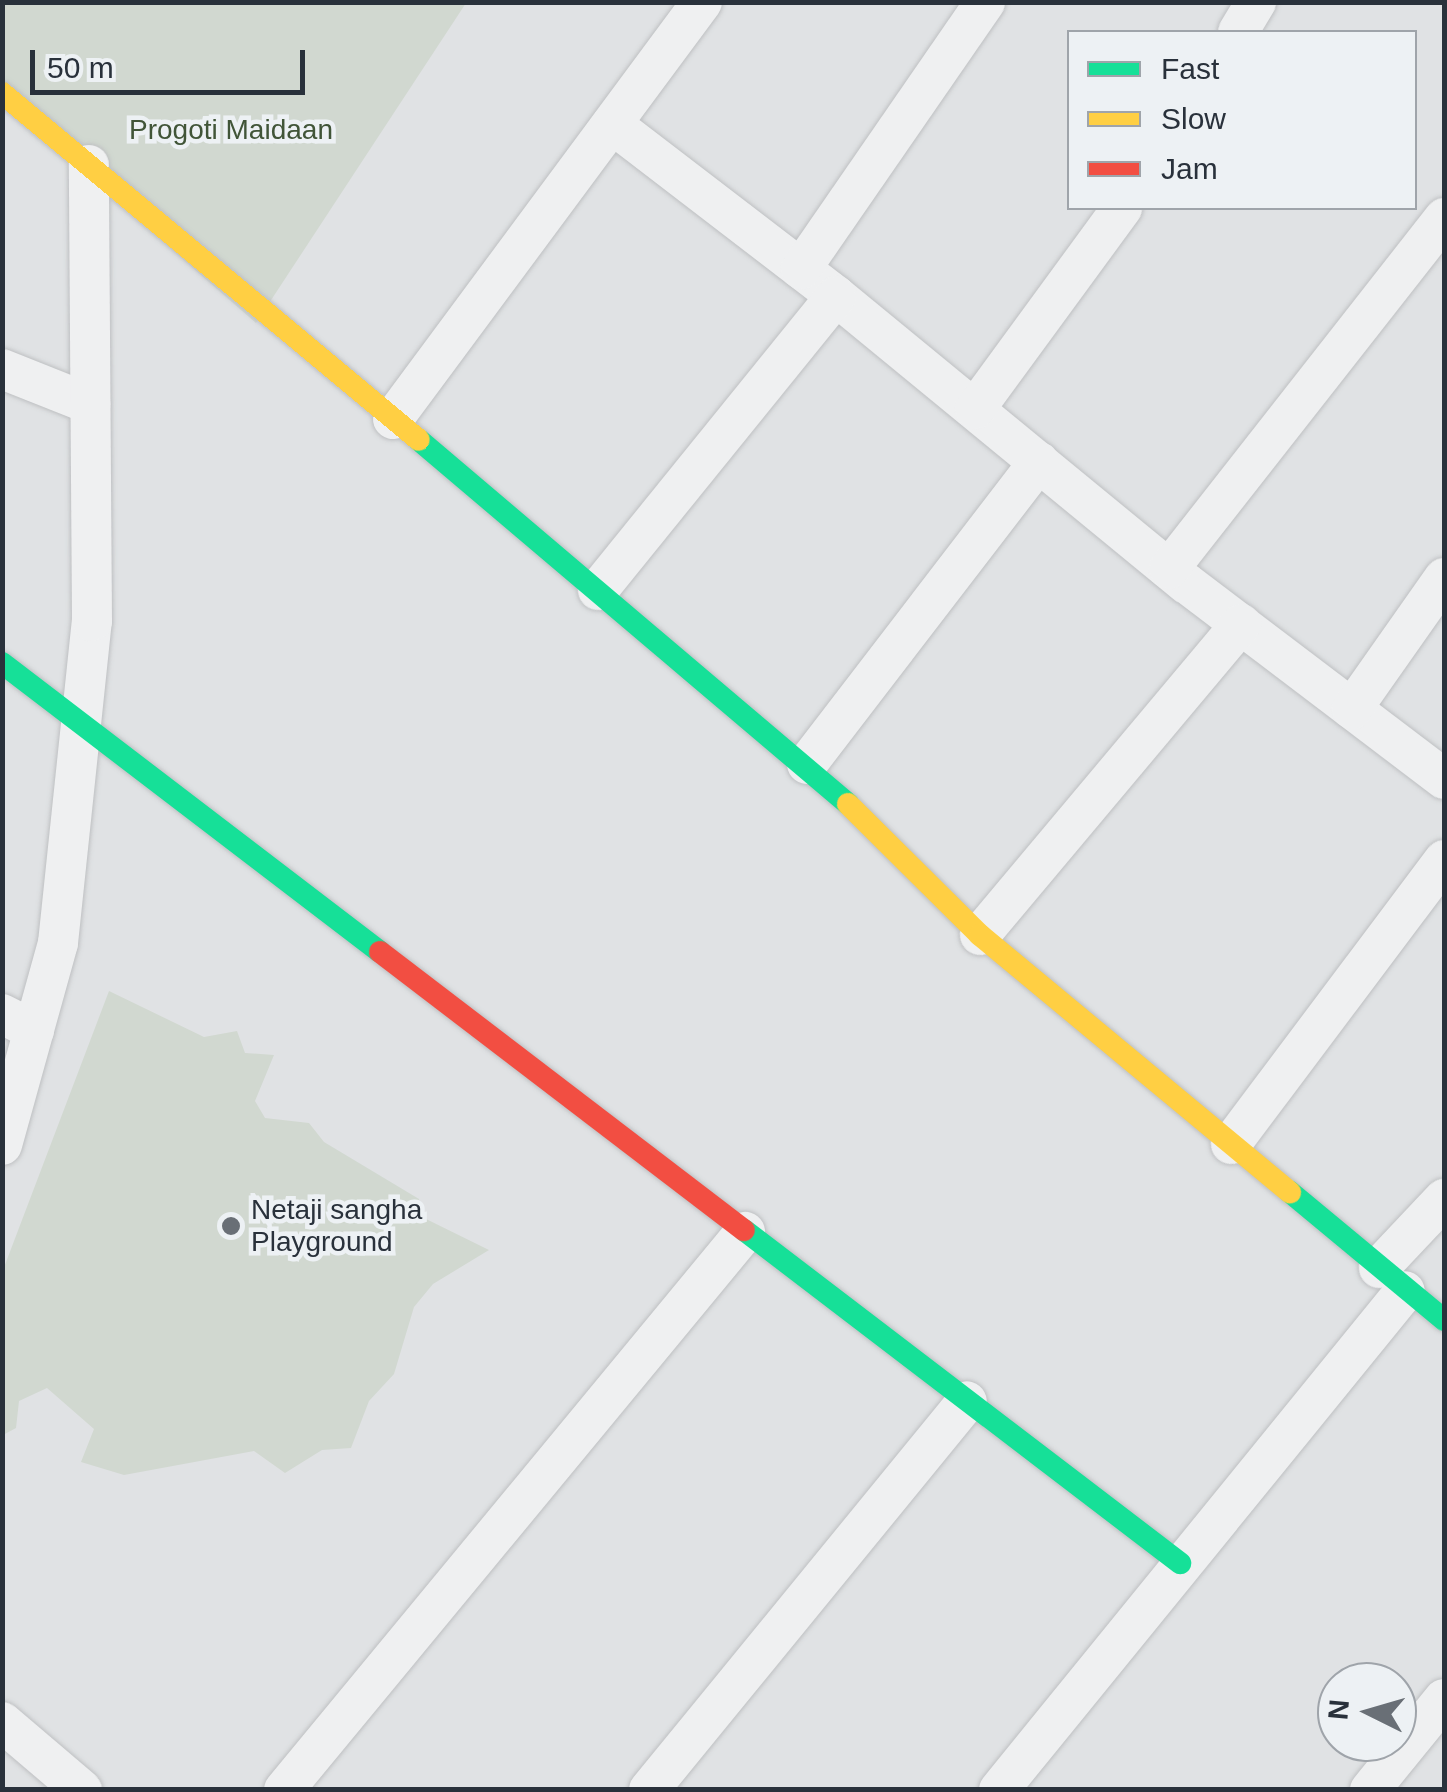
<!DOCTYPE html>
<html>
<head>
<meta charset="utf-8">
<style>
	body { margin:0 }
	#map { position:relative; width:1447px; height:1792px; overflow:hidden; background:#e0e2e4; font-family:Arial,sans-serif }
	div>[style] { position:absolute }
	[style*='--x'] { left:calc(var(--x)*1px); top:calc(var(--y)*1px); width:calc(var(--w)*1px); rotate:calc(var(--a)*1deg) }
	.green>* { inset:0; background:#d1d8d0 }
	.roads { filter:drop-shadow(0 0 2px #bec0c2) drop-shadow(0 0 2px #bec0c2) }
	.street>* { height:40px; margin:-20px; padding:0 20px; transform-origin:20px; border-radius:20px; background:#eff0f1 }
	.fast>* { height:22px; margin:-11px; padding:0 11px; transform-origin:11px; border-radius:11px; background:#16e098 }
	.slow>* { height:22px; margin:-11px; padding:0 11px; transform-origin:11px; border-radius:11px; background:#ffcf43 }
	.jam>* { height:22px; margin:-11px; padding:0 11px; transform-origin:11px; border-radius:11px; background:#f24e42 }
	.dots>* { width:28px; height:28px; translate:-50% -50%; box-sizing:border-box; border:5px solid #edf1f4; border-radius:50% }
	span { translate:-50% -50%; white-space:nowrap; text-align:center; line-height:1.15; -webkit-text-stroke:9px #edf1f4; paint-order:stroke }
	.park-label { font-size:28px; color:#415538 }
	.poi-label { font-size:28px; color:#29313b }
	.left { translate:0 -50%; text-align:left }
	.frame { position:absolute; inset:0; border:5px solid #29313b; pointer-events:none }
	.legend { position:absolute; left:1067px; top:30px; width:350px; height:180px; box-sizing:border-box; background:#edf1f4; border:2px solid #9fa4aa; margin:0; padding:12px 18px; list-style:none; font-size:30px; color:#29313b }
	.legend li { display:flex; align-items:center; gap:20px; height:50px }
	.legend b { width:50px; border:2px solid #9fa4aa }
	.north { position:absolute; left:1317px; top:1662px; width:100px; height:100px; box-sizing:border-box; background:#edf1f4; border:2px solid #9fa4aa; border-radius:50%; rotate:275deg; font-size:28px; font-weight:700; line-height:40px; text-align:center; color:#29313b }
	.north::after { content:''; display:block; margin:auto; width:35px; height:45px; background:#696f76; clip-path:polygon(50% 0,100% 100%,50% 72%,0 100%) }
	.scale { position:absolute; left:30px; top:50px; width:275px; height:45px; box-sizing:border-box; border:5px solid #29313b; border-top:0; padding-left:12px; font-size:30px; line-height:35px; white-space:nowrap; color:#29313b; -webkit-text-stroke:8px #edf1f4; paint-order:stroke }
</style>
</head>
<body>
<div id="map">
	<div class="green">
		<div style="clip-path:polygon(3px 3px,466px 3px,256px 323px,3px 102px)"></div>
		<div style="clip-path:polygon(109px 991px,204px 1037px,237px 1031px,245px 1053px,274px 1055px,255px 1101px,265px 1118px,309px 1123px,324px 1142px,419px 1199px,422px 1217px,489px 1250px,433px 1284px,414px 1307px,394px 1374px,369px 1401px,351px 1448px,322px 1450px,285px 1473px,254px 1451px,124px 1475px,81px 1462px,94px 1429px,47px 1388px,19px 1401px,16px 1428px,3px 1435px,3px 1270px)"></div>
	</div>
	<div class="roads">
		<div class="street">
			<div style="--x:1238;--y:32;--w:35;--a:-59"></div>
			<div style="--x:612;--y:124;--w:282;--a:37.5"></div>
			<div style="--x:836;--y:296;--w:453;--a:39.4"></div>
			<div style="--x:1186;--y:583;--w:324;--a:37.2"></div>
			<div style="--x:801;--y:269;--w:324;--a:-55.4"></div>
			<div style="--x:2;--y:369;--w:95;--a:21.7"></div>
			<div style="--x:975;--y:409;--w:249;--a:-53.8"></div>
			<div style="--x:393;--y:419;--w:519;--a:-53.46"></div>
			<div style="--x:1169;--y:569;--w:446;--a:-51.9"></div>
			<div style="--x:598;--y:590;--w:378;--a:-51"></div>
			<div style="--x:1352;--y:709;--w:160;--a:-54.9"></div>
			<div style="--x:807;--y:764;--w:381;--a:-52.5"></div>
			<div style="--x:980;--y:935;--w:406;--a:-50"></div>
			<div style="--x:2;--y:1014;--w:36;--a:27"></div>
			<div style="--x:1231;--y:1144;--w:355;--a:-53.1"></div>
			<div style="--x:2;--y:1145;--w:210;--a:-74.5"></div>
			<div style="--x:58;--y:943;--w:324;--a:-84"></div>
			<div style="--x:92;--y:621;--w:456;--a:-90.4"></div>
			<div style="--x:1379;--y:1268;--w:95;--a:-46.7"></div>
			<div style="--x:2;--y:1722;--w:105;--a:40.4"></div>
			<div style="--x:284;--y:1790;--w:724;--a:-50.44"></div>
			<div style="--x:649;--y:1790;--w:502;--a:-50.73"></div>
			<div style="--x:999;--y:1790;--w:643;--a:-50.87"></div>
			<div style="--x:1370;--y:1790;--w:117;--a:-50.9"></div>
		</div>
		<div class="fast">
			<div style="--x:419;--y:440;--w:563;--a:40.31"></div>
			<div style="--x:2;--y:663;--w:476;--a:37.4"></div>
			<div style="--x:1290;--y:1192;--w:200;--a:39.7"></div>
			<div style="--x:744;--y:1230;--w:549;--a:37.37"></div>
		</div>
		<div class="slow">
			<div style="--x:2;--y:93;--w:542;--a:39.77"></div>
			<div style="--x:848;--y:804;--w:186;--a:44.8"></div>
			<div style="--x:980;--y:935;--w:403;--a:39.7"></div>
		</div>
		<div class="jam">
			<div style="--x:380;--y:952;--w:458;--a:37.4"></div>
		</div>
	</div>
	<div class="dots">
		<div style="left:231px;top:1226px;background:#696f76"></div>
	</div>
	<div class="park-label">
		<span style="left:231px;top:130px">Progoti Maidaan</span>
	</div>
	<div class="poi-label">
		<span class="left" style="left:251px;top:1226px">Netaji sangha<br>Playground</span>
	</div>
	<div class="frame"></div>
	<ul class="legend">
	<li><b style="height:12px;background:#16e098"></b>Fast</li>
	<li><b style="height:12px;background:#ffcf43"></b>Slow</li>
	<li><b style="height:12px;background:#f24e42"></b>Jam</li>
	</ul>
	<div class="north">N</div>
	<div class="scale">50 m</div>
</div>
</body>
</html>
